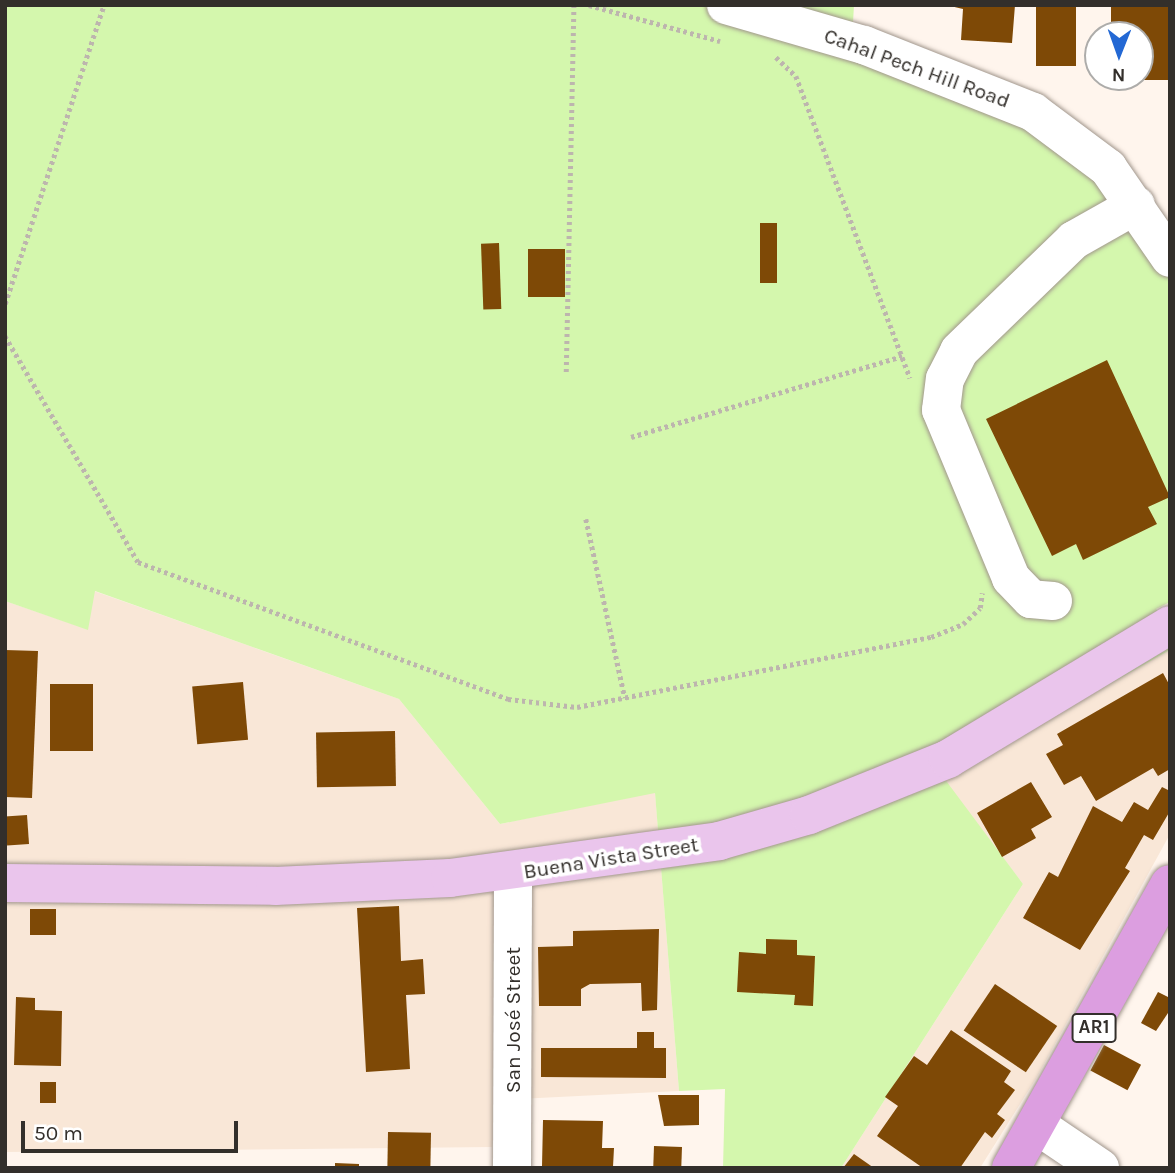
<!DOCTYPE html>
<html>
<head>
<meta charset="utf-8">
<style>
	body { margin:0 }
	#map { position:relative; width:1175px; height:1173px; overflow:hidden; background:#fff5ed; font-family:Karla,sans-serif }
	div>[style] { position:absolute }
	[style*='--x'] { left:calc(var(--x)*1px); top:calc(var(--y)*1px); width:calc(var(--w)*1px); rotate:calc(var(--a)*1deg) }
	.built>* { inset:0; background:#f9e7d7 }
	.green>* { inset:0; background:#d4f7ad }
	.building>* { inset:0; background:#7e4906; transform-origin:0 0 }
	.path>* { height:4.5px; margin-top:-2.25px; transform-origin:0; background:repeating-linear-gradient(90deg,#bdb5ae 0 3.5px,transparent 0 7px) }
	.roads { filter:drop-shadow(0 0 2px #a1968c) drop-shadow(0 0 2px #a1968c) }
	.minor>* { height:38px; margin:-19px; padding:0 19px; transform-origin:19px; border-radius:19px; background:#fff }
	.major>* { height:38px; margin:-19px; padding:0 19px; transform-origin:19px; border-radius:19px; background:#eac5ec }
	.highway>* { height:38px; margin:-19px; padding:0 19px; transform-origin:19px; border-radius:19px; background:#dc9ee0 }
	span { translate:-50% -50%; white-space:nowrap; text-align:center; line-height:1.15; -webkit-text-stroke:7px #fff; paint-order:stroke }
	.shield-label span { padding:2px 5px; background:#fff; border:2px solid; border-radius:5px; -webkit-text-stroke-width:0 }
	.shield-label { font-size:19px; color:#332f2b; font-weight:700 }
	.street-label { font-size:21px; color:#332f2b }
	.frame { position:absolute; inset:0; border:7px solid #332f2b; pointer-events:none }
	.north { position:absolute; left:1084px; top:21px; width:70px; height:70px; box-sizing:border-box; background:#fff; border:2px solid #adacaa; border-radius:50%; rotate:181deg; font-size:19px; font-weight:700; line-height:28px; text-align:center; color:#332f2b }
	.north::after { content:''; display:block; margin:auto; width:24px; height:32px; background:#2368d4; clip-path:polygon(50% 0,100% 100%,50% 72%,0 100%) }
	.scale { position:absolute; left:21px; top:1121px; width:217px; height:32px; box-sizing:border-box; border:4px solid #332f2b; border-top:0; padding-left:9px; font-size:21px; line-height:24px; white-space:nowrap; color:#332f2b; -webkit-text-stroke:5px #fff; paint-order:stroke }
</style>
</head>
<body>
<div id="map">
	<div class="built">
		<div style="clip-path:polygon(94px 591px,399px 699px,500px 824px,655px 792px,679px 1091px,498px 1100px,492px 1147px,5px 1152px,5px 601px,87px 629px)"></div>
		<div style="clip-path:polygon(1170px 650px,1170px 834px,1037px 1077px,980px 1168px,841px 1168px,1023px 884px,943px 778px)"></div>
	</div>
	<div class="green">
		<div style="clip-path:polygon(5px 5px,854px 5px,852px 40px,1002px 87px,1170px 233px,1170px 602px,1156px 609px,1170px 626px,1170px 650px,944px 778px,1023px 884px,841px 1168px,723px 1168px,725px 1089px,679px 1091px,655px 793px,500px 824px,399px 699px,95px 591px,88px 630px,5px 601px)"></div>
	</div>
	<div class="building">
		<div style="clip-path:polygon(946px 5px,1015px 5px,1012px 43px,961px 40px,963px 9px)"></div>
		<div style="left:1036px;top:5px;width:40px;height:61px"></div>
		<div style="clip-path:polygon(1111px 5px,1170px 5px,1170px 80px,1111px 80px,1140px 77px,1140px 35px,1111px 35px)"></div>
		<div style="left:760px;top:223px;width:17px;height:60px"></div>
		<div style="left:499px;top:243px;width:66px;height:18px;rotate:88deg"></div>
		<div style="left:528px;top:249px;width:37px;height:48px"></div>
		<div style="clip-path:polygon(1107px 360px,1170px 497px,1148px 507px,1157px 524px,1083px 560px,1076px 544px,1052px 556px,986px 419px)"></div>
		<div style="clip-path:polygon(5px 650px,38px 651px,32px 798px,5px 797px)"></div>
		<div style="clip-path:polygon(1163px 673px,1170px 686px,1170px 769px,1158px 776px,1153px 768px,1096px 801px,1081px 776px,1064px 785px,1046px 754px,1063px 745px,1057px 734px)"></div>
		<div style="left:243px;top:682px;width:58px;height:51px;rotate:85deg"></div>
		<div style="left:93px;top:684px;width:67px;height:43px;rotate:90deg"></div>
		<div style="left:395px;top:731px;width:55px;height:79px;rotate:89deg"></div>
		<div style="clip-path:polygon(1031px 782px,1052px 817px,1031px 829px,1036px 838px,1002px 857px,977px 813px)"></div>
		<div style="clip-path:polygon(1162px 787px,1170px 791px,1170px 811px,1153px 840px,1144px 835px,1125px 868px,1130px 871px,1080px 950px,1023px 918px,1049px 872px,1058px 877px,1093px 806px,1122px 822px,1134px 802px,1148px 810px)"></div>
		<div style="left:27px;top:815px;width:29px;height:22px;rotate:86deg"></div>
		<div style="clip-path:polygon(399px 906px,401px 961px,423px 959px,425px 994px,406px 995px,410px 1069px,366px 1072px,357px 908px)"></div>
		<div style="left:30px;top:909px;width:26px;height:26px"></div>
		<div style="clip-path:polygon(659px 929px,657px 1010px,642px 1011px,641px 983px,590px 984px,581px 989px,581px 1006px,539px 1006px,538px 947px,573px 946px,573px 931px)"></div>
		<div style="clip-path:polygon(766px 939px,797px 940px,797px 955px,815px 956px,813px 1006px,794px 1005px,795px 995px,737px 992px,739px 952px,766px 954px)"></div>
		<div style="left:995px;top:984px;width:75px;height:56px;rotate:34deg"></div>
		<div style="clip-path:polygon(1158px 992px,1170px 998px,1170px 1010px,1156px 1031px,1141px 1023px)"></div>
		<div style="clip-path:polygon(16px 997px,35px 998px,35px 1010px,62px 1011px,61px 1066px,14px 1065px)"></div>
		<div style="clip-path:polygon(951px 1030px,1011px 1071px,1004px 1082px,1015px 1090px,997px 1114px,1005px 1120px,992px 1138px,985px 1132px,960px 1168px,923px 1168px,877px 1136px,898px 1106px,885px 1097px,914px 1056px,927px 1065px)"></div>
		<div style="clip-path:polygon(637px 1032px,654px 1032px,654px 1048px,666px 1048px,666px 1078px,541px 1077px,541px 1048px,637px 1048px)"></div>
		<div style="left:1104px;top:1045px;width:42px;height:29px;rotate:28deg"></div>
		<div style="left:40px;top:1082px;width:16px;height:21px"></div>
		<div style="clip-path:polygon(658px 1095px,699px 1095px,699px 1125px,664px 1126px)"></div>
		<div style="clip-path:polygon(543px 1120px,603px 1121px,602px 1148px,614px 1148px,613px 1167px,542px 1166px)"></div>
		<div style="left:388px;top:1132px;width:43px;height:36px;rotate:1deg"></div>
		<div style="left:654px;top:1146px;width:28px;height:22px;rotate:2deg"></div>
		<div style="clip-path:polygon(854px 1154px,874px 1168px,843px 1168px)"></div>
		<div style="clip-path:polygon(335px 1163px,359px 1164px,359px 1168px,335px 1168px)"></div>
	</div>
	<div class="path">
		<div style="--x:589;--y:5;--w:136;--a:15.4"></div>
		<div style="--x:776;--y:57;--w:28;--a:44"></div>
		<div style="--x:796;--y:76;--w:323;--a:69.3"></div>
		<div style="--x:5;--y:304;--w:315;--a:-71.7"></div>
		<div style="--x:5;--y:336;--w:262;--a:59.5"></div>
		<div style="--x:138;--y:562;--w:395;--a:20.3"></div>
		<div style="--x:508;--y:699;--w:69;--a:6.6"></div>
		<div style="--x:577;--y:707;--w:361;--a:-11.2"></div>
		<div style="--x:931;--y:637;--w:35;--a:-22"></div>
		<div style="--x:963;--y:624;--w:23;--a:-43"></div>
		<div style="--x:980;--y:608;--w:15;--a:-82"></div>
		<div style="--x:566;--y:372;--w:367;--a:-88.8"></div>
		<div style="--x:631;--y:437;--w:283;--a:-16.6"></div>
		<div style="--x:586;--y:519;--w:183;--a:77.7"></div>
	</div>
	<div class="roads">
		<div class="minor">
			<div style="--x:726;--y:5;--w:144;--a:16.2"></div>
			<div style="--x:864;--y:45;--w:182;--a:21.6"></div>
			<div style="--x:1033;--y:112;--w:94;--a:36.7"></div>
			<div style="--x:1108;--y:168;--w:109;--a:55.4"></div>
			<div style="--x:1053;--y:601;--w:22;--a:-175"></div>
			<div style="--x:1031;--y:599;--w:29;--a:-134"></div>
			<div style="--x:1011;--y:578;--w:182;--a:-112.6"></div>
			<div style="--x:941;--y:410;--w:31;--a:-83"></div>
			<div style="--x:945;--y:379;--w:31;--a:-63"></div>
			<div style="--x:959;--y:351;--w:160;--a:-44"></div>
			<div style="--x:1074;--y:240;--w:71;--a:-29.4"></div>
			<div style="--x:1038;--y:1126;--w:75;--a:34.1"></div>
			<div style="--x:512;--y:1168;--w:296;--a:-89.8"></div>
		</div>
		<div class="major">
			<div style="--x:5;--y:883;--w:270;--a:0.6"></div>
			<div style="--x:275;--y:886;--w:175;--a:-2.6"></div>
			<div style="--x:450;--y:878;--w:272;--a:-7.8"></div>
			<div style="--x:719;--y:841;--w:94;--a:-16.1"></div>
			<div style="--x:809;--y:815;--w:150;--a:-21.9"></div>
			<div style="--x:948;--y:759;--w:259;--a:-31.1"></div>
		</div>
		<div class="highway">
			<div style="--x:1011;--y:1168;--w:325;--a:-60.8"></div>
		</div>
	</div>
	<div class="shield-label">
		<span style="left:1094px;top:1028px">AR1</span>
	</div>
	<div class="street-label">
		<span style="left:917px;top:68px;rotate:20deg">Cahal Pech Hill Road</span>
		<span style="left:611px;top:858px;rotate:-9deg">Buena Vista Street</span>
		<span style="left:513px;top:1020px;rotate:-90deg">San José Street</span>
	</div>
	<div class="frame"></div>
	<div class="north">N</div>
	<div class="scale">50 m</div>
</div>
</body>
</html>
